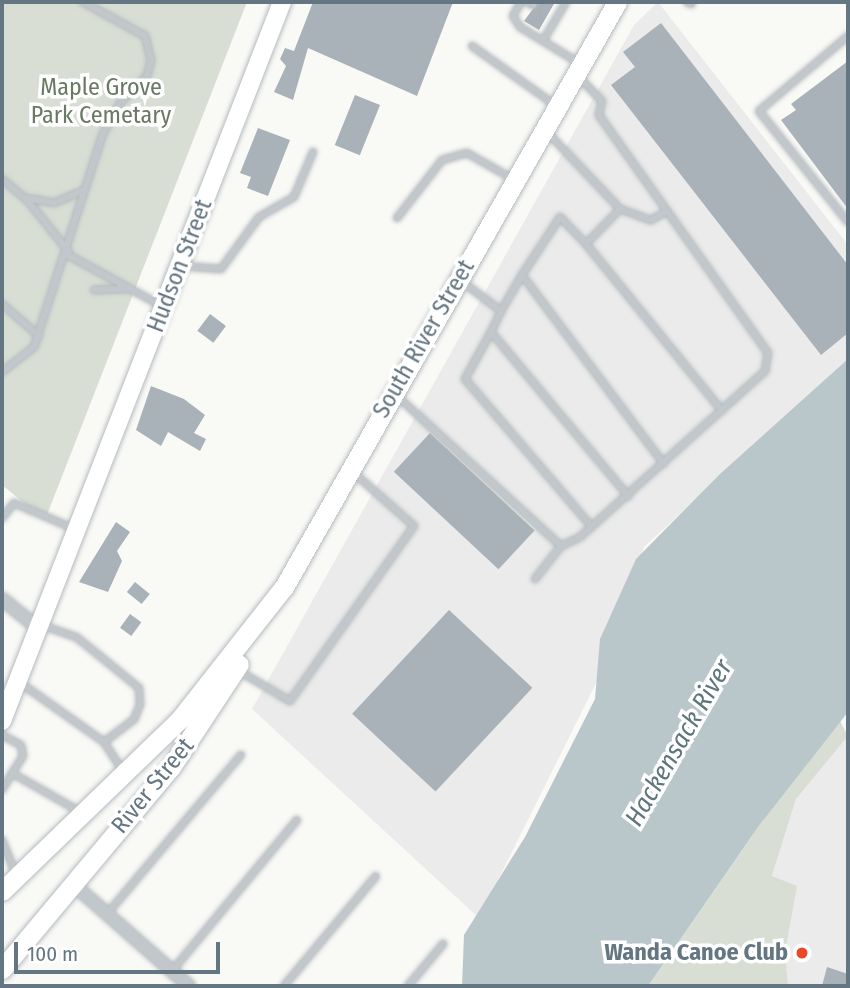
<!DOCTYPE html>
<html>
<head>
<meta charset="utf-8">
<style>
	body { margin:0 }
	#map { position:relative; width:850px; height:988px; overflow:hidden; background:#f9f9f6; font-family:"Fira Sans Condensed",sans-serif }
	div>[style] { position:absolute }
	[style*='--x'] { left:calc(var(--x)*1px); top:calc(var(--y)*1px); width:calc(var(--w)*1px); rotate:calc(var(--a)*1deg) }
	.built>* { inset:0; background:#eaebea }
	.green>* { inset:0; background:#d9ded5 }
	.water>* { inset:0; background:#b9c7ca }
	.building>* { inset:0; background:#a9b2b8; transform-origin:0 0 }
	.roads { filter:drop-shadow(0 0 2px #b4bbbf) drop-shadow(0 0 2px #b4bbbf) }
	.lane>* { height:6px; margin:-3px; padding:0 3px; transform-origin:3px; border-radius:3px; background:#c2c7cb }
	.street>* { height:12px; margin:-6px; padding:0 6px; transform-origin:6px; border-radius:6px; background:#c2c7cb }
	.secondary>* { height:18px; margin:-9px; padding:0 9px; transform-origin:9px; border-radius:9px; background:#fff }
	.primary>* { height:19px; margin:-9.5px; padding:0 9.5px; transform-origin:9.5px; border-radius:9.5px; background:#fff }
	.dots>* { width:19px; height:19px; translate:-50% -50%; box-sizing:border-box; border:4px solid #fff; border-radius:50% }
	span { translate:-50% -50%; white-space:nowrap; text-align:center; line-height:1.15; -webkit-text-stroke:7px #fff; paint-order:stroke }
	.park-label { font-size:24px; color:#687a62 }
	.street-label { font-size:24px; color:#637682 }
	.poi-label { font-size:24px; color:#637682; font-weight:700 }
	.right { translate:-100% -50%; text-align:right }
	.water-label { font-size:26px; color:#5e767c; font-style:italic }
	.frame { position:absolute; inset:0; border:4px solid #637682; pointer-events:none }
	.scale { position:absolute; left:14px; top:942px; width:206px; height:32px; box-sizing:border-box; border:4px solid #637682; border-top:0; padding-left:9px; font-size:21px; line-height:24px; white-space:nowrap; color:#637682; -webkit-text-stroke:5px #fff; paint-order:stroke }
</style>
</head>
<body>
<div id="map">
	<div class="built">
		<div style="clip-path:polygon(658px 2px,848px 245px,848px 360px,644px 547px,600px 675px,479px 918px,252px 709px,634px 25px)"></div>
		<div style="clip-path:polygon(848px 736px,848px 986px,727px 986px,772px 877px,796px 799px)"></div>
	</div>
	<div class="green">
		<div style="clip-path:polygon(2px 2px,247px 2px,45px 520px,2px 485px)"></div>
		<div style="clip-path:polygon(840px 721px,848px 736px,796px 799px,772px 876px,797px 886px,785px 952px,788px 986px,648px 986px,758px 827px)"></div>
	</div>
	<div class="water">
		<div style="clip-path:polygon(848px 359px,848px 712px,758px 827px,648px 986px,462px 986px,464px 935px,525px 837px,595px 699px,600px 639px,636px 559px,720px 474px)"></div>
	</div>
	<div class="building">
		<div style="clip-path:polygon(313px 2px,453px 2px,417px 96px,308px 48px,293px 100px,274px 92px,286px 66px,280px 59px,285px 48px,294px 51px)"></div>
		<div style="clip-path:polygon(538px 2px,555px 2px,539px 30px,524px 21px)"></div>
		<div style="clip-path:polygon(661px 23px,848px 265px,848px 333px,821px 355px,611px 85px,635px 67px,623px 52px)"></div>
		<div style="clip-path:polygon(848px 61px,848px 209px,781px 120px,796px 110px,791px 104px)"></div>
		<div style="left:355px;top:95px;width:27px;height:54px;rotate:22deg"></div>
		<div style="clip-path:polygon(258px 128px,290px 140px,268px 196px,247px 188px,251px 177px,240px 173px)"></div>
		<div style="left:210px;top:314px;width:20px;height:21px;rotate:37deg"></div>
		<div style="clip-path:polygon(151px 386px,184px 399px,205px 415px,194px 433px,206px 439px,200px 451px,168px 432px,161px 446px,136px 430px)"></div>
		<div style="left:430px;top:433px;width:143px;height:53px;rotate:43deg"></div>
		<div style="clip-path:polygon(116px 522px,130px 532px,117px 551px,122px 561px,108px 592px,79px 582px)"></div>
		<div style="left:135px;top:582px;width:19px;height:13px;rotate:39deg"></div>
		<div style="left:449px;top:610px;width:114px;height:142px;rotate:43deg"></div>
		<div style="left:130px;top:614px;width:14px;height:17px;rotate:36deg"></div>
		<div style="clip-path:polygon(827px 967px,848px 974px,848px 986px,822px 986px)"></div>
	</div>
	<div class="roads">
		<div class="lane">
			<div style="--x:521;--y:2;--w:16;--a:120"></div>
			<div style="--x:513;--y:16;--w:13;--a:58"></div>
			<div style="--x:520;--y:27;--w:69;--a:31.4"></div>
			<div style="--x:527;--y:2;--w:7;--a:27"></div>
			<div style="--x:687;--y:2;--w:5;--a:22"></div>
			<div style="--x:848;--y:36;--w:116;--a:139.9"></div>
			<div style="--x:759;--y:111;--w:142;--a:51.3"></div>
			<div style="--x:543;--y:41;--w:45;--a:-59.5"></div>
			<div style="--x:472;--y:46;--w:102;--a:35.4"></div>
			<div style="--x:548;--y:133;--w:105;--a:46.5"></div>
			<div style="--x:620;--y:209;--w:49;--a:134.2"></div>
			<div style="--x:586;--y:244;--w:37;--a:-134"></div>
			<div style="--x:560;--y:217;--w:69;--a:123.2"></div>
			<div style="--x:522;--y:275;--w:236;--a:53.1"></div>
			<div style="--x:2;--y:179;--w:34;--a:40"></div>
			<div style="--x:28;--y:201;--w:65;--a:51.2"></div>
			<div style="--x:26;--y:198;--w:28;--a:10"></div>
			<div style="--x:54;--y:203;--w:34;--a:-23"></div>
			<div style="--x:620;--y:209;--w:33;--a:20"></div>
			<div style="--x:651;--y:220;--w:18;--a:-29"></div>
			<div style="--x:397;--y:218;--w:73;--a:-52.2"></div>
			<div style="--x:442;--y:160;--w:26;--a:-16"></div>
			<div style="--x:467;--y:153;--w:53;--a:29.5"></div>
			<div style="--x:586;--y:244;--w:215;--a:50.8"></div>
			<div style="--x:68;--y:255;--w:107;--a:28.5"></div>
			<div style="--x:181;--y:266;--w:40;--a:4.3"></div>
			<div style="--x:221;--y:269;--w:64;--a:-53.8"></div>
			<div style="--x:259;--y:217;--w:40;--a:-29.7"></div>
			<div style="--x:294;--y:197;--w:49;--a:-67.1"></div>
			<div style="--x:460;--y:280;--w:51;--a:37.1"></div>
			<div style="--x:501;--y:311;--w:23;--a:115"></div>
			<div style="--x:491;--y:332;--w:214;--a:50.1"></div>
			<div style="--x:94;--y:290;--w:33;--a:-2"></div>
			<div style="--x:2;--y:304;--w:49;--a:40.9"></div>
			<div style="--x:501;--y:311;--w:42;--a:-59.7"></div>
			<div style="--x:491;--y:332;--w:54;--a:119"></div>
			<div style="--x:465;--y:379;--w:195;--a:49.4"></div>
			<div style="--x:2;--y:372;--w:41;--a:-38"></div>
			<div style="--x:34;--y:347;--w:224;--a:-72.1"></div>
			<div style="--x:103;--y:134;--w:37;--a:-61"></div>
			<div style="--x:121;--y:102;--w:37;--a:-45"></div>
			<div style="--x:147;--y:76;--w:16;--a:-75"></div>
			<div style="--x:151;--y:61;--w:26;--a:-103"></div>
			<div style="--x:145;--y:36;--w:71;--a:-151.3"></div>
			<div style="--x:396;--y:395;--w:224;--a:42.5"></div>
			<div style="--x:561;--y:546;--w:21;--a:-25"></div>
			<div style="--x:580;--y:537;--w:249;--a:-41.9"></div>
			<div style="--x:765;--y:371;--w:18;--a:-81"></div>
			<div style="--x:768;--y:353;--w:292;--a:-125.4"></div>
			<div style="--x:599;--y:115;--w:14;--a:-78"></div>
			<div style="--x:602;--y:101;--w:36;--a:-134"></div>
			<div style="--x:2;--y:518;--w:19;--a:-51"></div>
			<div style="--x:14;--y:503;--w:66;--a:23.1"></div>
			<div style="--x:535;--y:579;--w:42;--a:-51.8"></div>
			<div style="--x:239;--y:671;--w:59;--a:30.5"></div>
			<div style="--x:290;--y:701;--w:214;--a:-54.7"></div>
			<div style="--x:414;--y:526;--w:80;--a:-138.5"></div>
			<div style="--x:19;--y:682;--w:104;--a:35.2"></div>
			<div style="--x:104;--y:742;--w:38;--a:-37"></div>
			<div style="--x:134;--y:719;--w:15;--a:-67"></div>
			<div style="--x:140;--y:705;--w:17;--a:-93"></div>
			<div style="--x:139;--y:688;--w:43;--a:-140.7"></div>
			<div style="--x:106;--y:661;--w:38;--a:-141"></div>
			<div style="--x:76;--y:637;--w:37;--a:-161"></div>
			<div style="--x:2;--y:735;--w:21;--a:28"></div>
			<div style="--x:21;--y:745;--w:11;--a:80"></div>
			<div style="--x:23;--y:756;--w:40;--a:122"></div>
			<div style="--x:104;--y:742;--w:33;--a:57"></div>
			<div style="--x:12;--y:773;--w:77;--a:29.6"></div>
			<div style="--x:2;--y:840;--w:35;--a:68"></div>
			<div style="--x:107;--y:914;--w:208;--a:-49.9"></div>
			<div style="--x:172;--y:971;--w:196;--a:-50.4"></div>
			<div style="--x:284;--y:986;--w:143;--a:-50.1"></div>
			<div style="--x:408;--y:986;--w:55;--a:-50.2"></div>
		</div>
		<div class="street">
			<div style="--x:2;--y:599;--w:46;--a:38.9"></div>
			<div style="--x:73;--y:884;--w:154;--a:41.3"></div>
		</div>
		<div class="secondary">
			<div style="--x:2;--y:721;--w:772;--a:-68.72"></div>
		</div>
		<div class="primary">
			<div style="--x:2;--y:891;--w:248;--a:-44"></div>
			<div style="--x:180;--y:719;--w:168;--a:-51.8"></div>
			<div style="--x:284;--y:587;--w:673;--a:-60.35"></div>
			<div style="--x:2;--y:969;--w:263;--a:-50.1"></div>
			<div style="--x:171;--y:767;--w:123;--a:-56.6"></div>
		</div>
	</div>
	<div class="dots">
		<div style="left:802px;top:953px;background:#e74929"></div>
	</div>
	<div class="park-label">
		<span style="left:101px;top:102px">Maple Grove<br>Park Cemetary</span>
	</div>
	<div class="street-label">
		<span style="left:180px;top:266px;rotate:-69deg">Hudson Street</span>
		<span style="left:424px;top:339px;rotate:-60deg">South River Street</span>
		<span style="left:153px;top:786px;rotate:-51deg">River Street</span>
	</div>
	<div class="poi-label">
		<span class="right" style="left:788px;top:953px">Wanda Canoe Club</span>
	</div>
	<div class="water-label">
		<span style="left:679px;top:743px;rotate:-60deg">Hackensack River</span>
	</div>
	<div class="frame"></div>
	<div class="scale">100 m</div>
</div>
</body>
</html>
